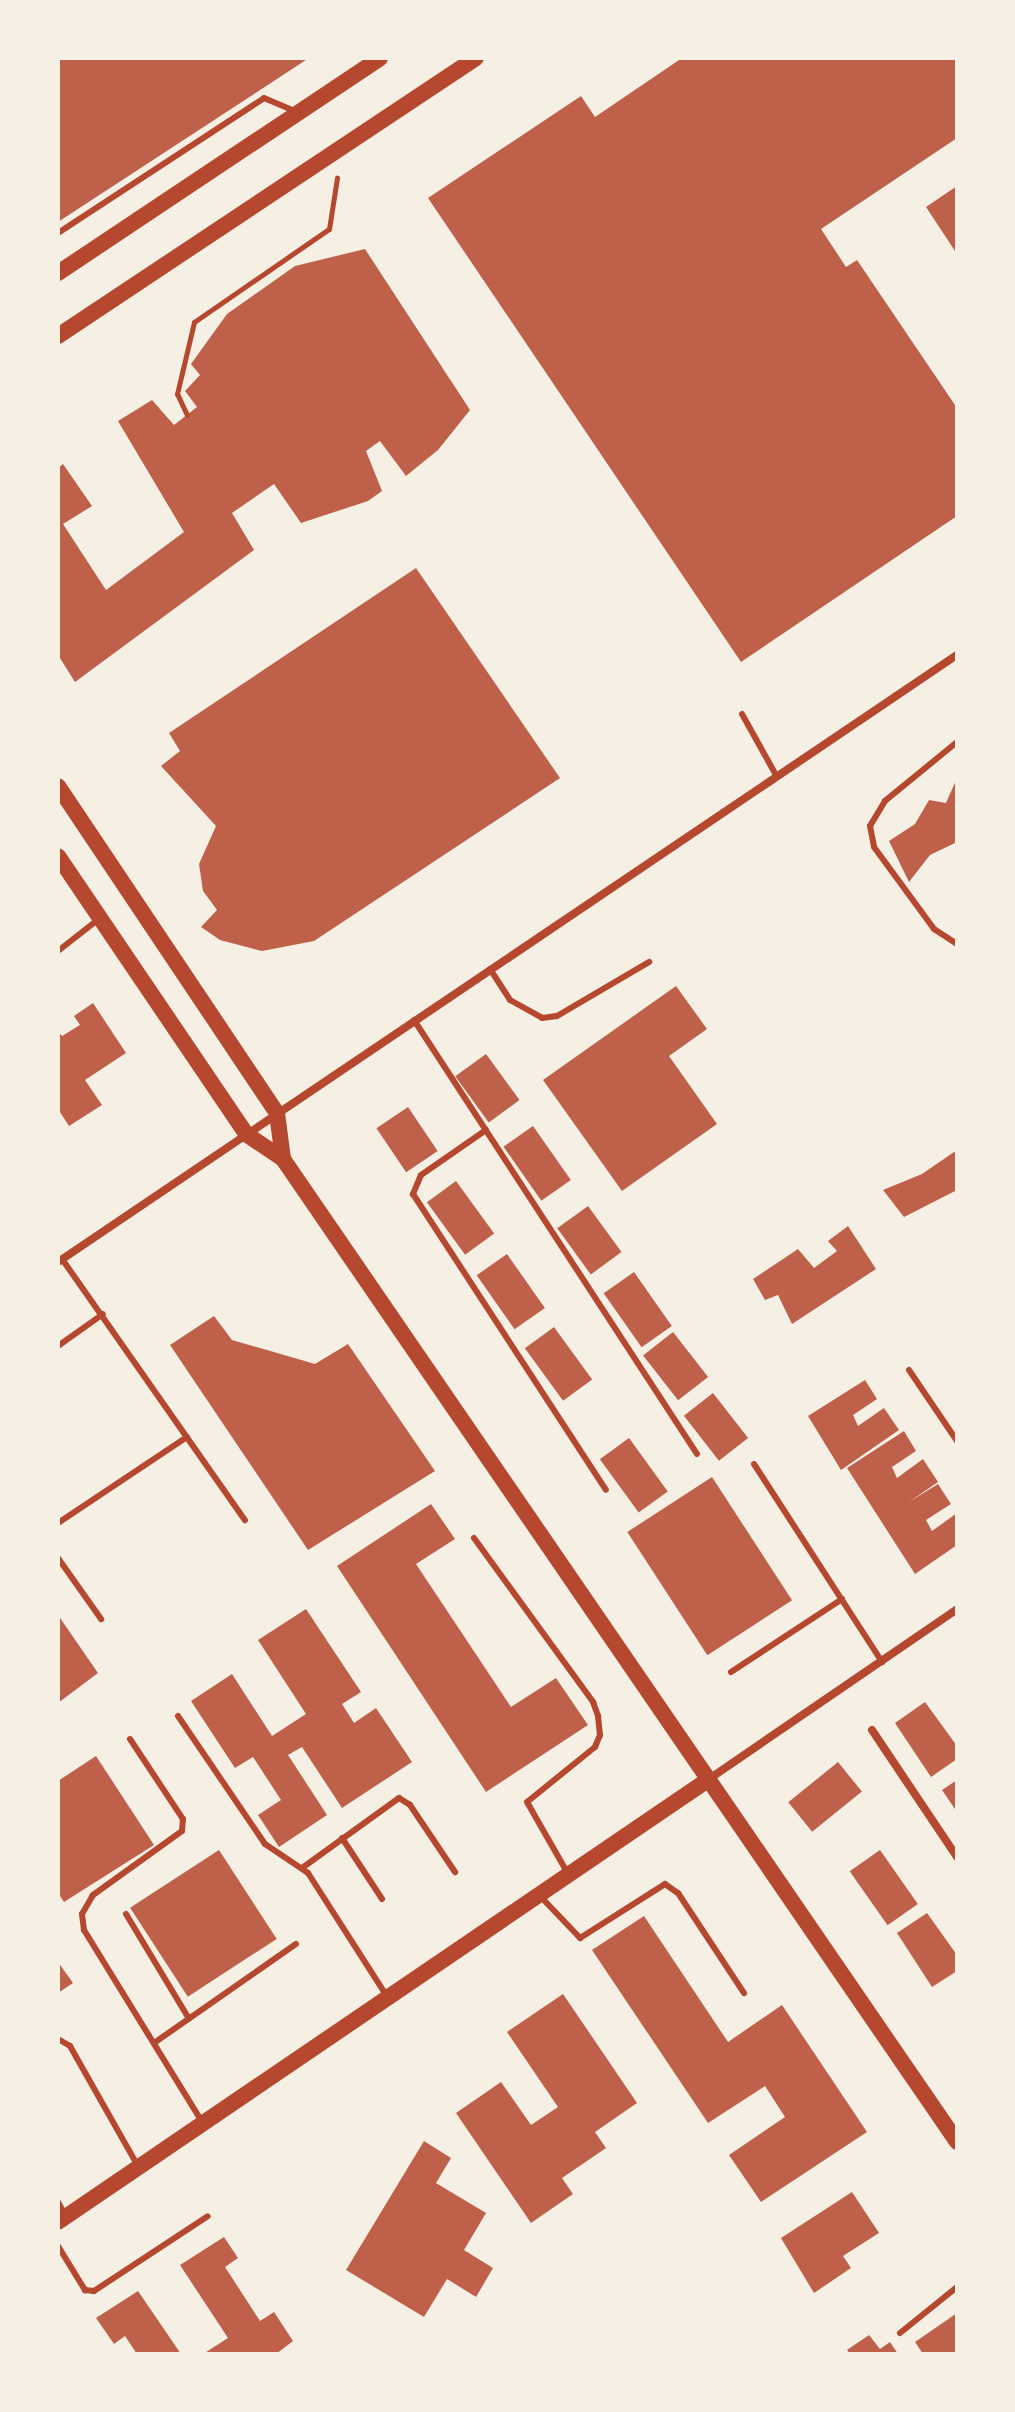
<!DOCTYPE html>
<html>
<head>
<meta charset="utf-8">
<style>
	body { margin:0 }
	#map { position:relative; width:1015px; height:2412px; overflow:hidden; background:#f6efe4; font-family:"IBM Plex Serif",serif }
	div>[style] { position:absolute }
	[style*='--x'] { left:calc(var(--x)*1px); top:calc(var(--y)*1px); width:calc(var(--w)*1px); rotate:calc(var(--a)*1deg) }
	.building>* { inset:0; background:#bf614a; transform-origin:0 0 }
	.path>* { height:5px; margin:-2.5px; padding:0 2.5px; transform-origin:2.5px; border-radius:2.5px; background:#b5482f }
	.service>* { height:6px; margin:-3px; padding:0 3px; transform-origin:3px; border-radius:3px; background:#b5482f }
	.minor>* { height:8px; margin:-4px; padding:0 4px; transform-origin:4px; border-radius:4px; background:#b5482f }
	.secondary>* { height:16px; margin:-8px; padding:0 8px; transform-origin:8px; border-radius:8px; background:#b5482f }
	span { translate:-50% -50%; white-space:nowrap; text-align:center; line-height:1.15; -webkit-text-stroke:8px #f6efe4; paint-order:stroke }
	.frame { position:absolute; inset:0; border:60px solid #f6efe4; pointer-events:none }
</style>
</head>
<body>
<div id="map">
	<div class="building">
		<div style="clip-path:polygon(58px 58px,309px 58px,58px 222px)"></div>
		<div style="clip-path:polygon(682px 58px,957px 58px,957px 138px,821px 229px,846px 267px,857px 260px,957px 408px,957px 516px,741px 662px,428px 198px,581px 96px,595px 117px)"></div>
		<div style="clip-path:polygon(957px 186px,957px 254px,926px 207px)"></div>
		<div style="clip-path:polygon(365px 249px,470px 410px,438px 450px,406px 476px,380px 441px,366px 451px,382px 491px,368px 501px,301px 523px,274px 484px,232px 513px,254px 550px,75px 682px,58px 655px,58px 468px,63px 464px,92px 506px,63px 524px,106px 590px,184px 532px,118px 421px,152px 400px,174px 425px,197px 407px,185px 391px,200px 375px,191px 364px,227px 314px,295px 266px)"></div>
		<div style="clip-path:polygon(416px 568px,560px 778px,314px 941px,262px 951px,220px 940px,201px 927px,217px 910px,203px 891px,199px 864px,216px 826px,161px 766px,180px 751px,169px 733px)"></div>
		<div style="clip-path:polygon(957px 778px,957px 842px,930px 855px,909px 882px,889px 841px,915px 824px,929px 800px,946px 803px)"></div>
		<div style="clip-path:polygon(676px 986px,707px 1029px,669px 1056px,717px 1124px,622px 1191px,543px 1080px)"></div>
		<div style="clip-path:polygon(93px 1003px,126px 1053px,85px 1080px,102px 1105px,69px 1126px,58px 1109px,58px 1031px,62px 1036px,80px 1025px,74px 1016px)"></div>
		<div style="left:486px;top:1054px;width:57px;height:38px;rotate:54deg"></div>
		<div style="left:408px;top:1107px;width:53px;height:38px;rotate:56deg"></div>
		<div style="left:533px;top:1126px;width:66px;height:36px;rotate:55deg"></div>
		<div style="clip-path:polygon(957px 1150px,957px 1190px,904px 1217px,883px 1190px,922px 1174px)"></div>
		<div style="left:456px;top:1181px;width:65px;height:36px;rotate:54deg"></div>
		<div style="left:588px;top:1206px;width:57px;height:38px;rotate:54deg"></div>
		<div style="clip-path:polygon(848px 1226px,876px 1269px,792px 1324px,778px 1295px,765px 1300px,753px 1279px,798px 1249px,814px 1268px,837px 1251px,828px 1241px)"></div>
		<div style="left:507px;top:1254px;width:66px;height:37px;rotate:55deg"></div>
		<div style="left:634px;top:1272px;width:66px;height:37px;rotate:55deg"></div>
		<div style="clip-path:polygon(214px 1316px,232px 1340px,315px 1364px,348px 1344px,435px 1471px,308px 1550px,170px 1345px)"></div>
		<div style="left:554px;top:1327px;width:65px;height:36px;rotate:54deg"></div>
		<div style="left:673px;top:1332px;width:57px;height:38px;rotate:52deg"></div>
		<div style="clip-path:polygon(865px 1380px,877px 1399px,853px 1415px,858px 1426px,884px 1408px,899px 1430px,841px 1470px,808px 1416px)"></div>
		<div style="left:713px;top:1393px;width:57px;height:37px;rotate:52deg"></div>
		<div style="clip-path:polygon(904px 1431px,916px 1451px,892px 1467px,897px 1478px,923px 1459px,938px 1482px,909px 1502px,938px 1484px,951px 1504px,926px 1520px,932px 1531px,957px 1513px,957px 1545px,915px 1574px,847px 1468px)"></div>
		<div style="left:629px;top:1438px;width:66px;height:36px;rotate:54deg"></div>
		<div style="left:712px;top:1477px;width:147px;height:101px;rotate:57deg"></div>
		<div style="clip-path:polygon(431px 1504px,455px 1539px,416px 1564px,511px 1707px,556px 1678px,588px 1725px,486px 1792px,337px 1566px)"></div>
		<div style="clip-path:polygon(306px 1609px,361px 1692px,342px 1704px,354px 1723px,376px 1708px,412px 1762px,342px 1808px,302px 1747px,288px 1755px,327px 1815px,279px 1847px,258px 1815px,281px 1800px,253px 1757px,235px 1768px,191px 1701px,232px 1674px,272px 1736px,306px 1714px,258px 1640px)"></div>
		<div style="clip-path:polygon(58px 1615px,98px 1673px,58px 1703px)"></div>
		<div style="clip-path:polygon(925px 1702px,957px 1746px,957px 1759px,931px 1777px,895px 1723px)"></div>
		<div style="clip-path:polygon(96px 1756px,154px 1845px,64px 1902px,58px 1893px,58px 1781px)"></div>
		<div style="left:838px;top:1762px;width:38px;height:64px;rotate:51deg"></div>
		<div style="clip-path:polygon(957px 1780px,957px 1812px,942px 1790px)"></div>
		<div style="left:219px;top:1850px;width:106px;height:106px;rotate:57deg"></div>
		<div style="left:880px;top:1850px;width:66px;height:37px;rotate:55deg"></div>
		<div style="clip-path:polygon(927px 1913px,957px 1955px,957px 1971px,932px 1987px,897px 1933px)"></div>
		<div style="clip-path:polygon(644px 1916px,728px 2042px,782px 2005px,867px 2132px,761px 2202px,729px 2155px,785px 2117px,765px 2086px,708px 2123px,592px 1950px)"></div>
		<div style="clip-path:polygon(58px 1962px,73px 1983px,58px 1993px)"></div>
		<div style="clip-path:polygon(563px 1994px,637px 2103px,595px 2132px,606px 2148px,562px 2178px,573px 2194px,531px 2223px,456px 2113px,501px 2082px,531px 2125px,558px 2107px,507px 2032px)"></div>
		<div style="clip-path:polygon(424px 2141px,451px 2158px,436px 2183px,486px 2213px,464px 2250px,493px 2268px,476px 2297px,447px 2279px,424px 2317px,346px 2270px)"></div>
		<div style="clip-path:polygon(852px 2192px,879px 2233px,843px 2256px,851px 2268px,814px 2293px,781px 2238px)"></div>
		<div style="clip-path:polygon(224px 2237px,238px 2258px,225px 2267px,260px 2321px,274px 2312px,293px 2341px,276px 2354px,203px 2354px,228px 2338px,180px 2265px)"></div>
		<div style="clip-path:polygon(138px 2291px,181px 2354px,137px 2354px,125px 2336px,114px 2344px,96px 2318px)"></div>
		<div style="clip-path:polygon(957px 2313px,957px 2354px,923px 2354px,915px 2342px)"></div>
		<div style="clip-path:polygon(869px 2335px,880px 2349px,890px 2342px,898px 2354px,850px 2354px,847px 2350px)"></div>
	</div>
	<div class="path">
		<div style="--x:187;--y:415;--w:23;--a:-115"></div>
		<div style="--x:177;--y:394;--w:74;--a:-76.7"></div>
		<div style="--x:194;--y:322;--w:164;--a:-34.6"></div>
		<div style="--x:329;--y:229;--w:52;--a:-81.1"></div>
	</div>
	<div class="service">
		<div style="--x:58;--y:233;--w:246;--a:-33.2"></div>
		<div style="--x:264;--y:98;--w:34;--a:23"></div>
		<div style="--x:742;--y:714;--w:72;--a:60.9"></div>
		<div style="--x:957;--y:742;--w:93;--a:140.7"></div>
		<div style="--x:885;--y:801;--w:29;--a:121"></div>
		<div style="--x:870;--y:826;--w:21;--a:79"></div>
		<div style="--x:874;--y:847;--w:102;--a:53.8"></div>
		<div style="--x:934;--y:929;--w:27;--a:33"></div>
		<div style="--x:58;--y:951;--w:52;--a:-38"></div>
		<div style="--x:490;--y:969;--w:37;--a:57"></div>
		<div style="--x:510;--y:1000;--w:37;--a:29"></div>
		<div style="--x:542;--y:1018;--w:15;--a:-8"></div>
		<div style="--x:557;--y:1016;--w:107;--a:-30.4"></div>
		<div style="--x:414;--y:1020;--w:518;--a:56.89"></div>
		<div style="--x:486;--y:1130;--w:79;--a:145.3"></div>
		<div style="--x:421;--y:1175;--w:21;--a:113"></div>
		<div style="--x:413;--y:1194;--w:353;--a:56.9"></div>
		<div style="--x:62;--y:1259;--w:319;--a:55"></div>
		<div style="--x:58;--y:1346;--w:55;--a:-35.4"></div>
		<div style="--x:909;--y:1370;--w:86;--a:55.9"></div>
		<div style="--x:754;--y:1464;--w:236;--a:57.1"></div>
		<div style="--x:58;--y:1523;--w:155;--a:-33.7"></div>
		<div style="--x:474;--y:1538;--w:203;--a:54"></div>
		<div style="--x:593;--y:1702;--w:15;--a:70"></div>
		<div style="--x:598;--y:1716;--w:19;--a:84"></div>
		<div style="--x:600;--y:1735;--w:13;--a:113"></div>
		<div style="--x:595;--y:1747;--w:87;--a:141"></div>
		<div style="--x:527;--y:1802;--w:81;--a:60.3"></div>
		<div style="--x:58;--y:1558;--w:75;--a:54.8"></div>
		<div style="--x:731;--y:1672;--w:133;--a:-33.3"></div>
		<div style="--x:178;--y:1716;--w:155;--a:55.8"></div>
		<div style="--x:265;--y:1844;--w:52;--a:34"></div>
		<div style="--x:308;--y:1873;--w:148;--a:57.4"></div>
		<div style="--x:130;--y:1739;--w:96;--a:56.5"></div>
		<div style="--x:183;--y:1819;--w:12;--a:95"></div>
		<div style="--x:182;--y:1831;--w:110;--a:144.3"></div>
		<div style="--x:93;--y:1895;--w:22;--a:120"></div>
		<div style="--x:82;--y:1914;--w:16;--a:83"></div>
		<div style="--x:84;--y:1930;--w:223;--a:58.4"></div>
		<div style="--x:342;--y:1838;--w:73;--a:56.7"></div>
		<div style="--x:302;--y:1868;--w:120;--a:-35.8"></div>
		<div style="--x:399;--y:1798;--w:13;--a:32"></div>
		<div style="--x:410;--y:1805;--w:81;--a:56.1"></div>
		<div style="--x:541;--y:1897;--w:57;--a:46.4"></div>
		<div style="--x:580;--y:1938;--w:101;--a:-32.4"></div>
		<div style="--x:665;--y:1884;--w:16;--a:35"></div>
		<div style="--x:678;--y:1893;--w:120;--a:56.6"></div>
		<div style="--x:126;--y:1914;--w:122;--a:59"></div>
		<div style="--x:58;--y:2039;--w:14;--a:30"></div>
		<div style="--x:70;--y:2046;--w:138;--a:60.5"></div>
		<div style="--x:154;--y:2043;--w:173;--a:-34.9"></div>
		<div style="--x:58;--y:2202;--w:17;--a:62"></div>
		<div style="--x:58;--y:2246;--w:52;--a:58.5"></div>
		<div style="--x:85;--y:2290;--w:9;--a:6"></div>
		<div style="--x:94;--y:2291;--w:136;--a:-33.3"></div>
		<div style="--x:900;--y:2333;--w:73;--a:-38.9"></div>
	</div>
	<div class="minor">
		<div style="--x:58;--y:1262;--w:1085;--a:-34.03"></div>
		<div style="--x:872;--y:1730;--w:153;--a:56.2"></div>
		<div style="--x:709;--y:1779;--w:301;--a:-34.4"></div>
	</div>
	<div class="secondary">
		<div style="--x:58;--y:273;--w:387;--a:-33.7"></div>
		<div style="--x:58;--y:336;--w:502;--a:-33.63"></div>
		<div style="--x:58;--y:786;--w:394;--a:56.2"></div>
		<div style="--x:277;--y:1113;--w:46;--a:82.6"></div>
		<div style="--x:58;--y:856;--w:336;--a:55.9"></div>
		<div style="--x:246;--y:1134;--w:45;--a:34"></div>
		<div style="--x:283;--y:1159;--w:1192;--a:55.56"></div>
		<div style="--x:58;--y:2222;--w:787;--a:-34.23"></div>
	</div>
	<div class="frame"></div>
</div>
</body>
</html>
